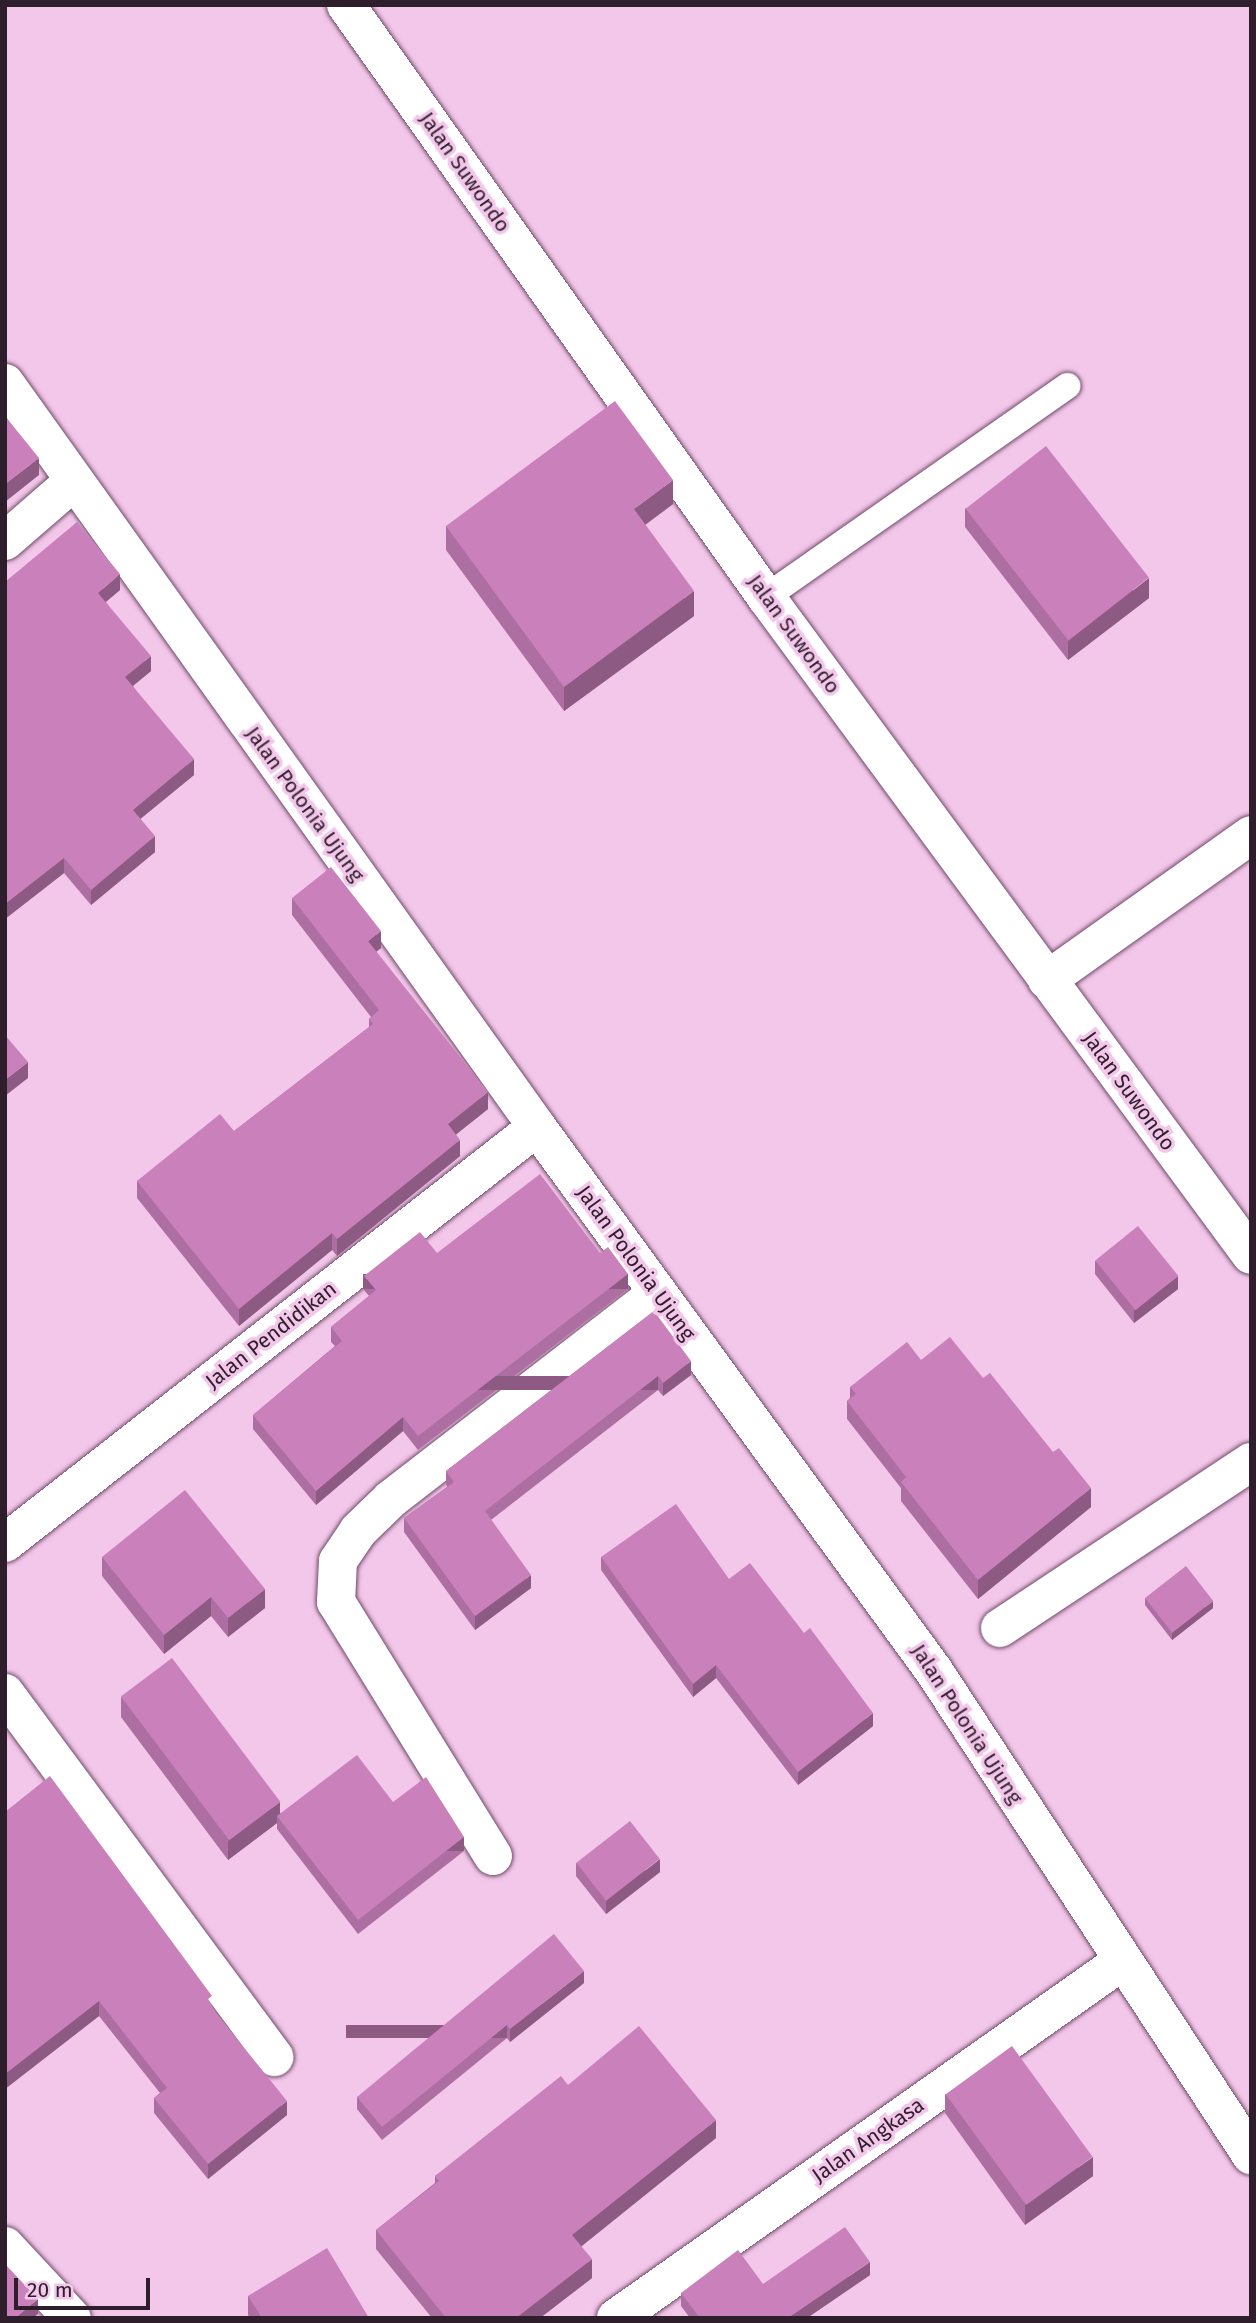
<!DOCTYPE html>
<html>
<head>
<meta charset="utf-8">
<style>
	body { margin:0 }
	#map { position:relative; width:1256px; height:2323px; overflow:hidden; background:#f3c7ea; font-family:"Fira Sans",sans-serif }
	div>[style] { position:absolute }
	[style*='--x'] { left:calc(var(--x)*1px); top:calc(var(--y)*1px); width:calc(var(--w)*1px); rotate:calc(var(--a)*1deg) }
	.roads { filter:drop-shadow(0 0 2px #704a68) drop-shadow(0 0 2px #704a68) }
	.service>* { height:26px; margin:-13px; padding:0 13px; transform-origin:13px; border-radius:13px; background:#fff }
	.minor>* { height:38px; margin:-19px; padding:0 19px; transform-origin:19px; border-radius:19px; background:#fff }
	.wall>* { inset:0; background:#ad6ea1 }
	.shaded-wall>* { inset:0; background:#8d5a83; transform-origin:0 0 }
	.building>* { inset:0; background:#c980bb; transform-origin:0 0 }
	span { translate:-50% -50%; white-space:nowrap; text-align:center; line-height:1.15; -webkit-text-stroke:7px #f3c7ea; paint-order:stroke }
	.street-label { font-size:21px; color:#2e1e2b }
	.frame { position:absolute; inset:0; border:7px solid #2e1e2b; pointer-events:none }
	.scale { position:absolute; left:14px; top:2278px; width:136px; height:32px; box-sizing:border-box; border:4px solid #2e1e2b; border-top:0; padding-left:9px; font-size:21px; line-height:24px; white-space:nowrap; color:#2e1e2b; -webkit-text-stroke:5px #f3c7ea; paint-order:stroke }
</style>
</head>
<body>
<div id="map">
	<div class="roads">
		<div class="service">
			<div style="--x:766;--y:597;--w:368;--a:-35"></div>
		</div>
		<div class="minor">
			<div style="--x:346;--y:5;--w:726;--a:54.65"></div>
			<div style="--x:766;--y:597;--w:817;--a:53.61"></div>
			<div style="--x:5;--y:383;--w:915;--a:54.43"></div>
			<div style="--x:537;--y:1127;--w:673;--a:53.88"></div>
			<div style="--x:934;--y:1671;--w:579;--a:56.78"></div>
			<div style="--x:5;--y:541;--w:91;--a:-41"></div>
			<div style="--x:1047;--y:980;--w:250;--a:-35.4"></div>
			<div style="--x:5;--y:1543;--w:675;--a:-38.02"></div>
			<div style="--x:1000;--y:1628;--w:301;--a:-33.5"></div>
			<div style="--x:5;--y:1693;--w:453;--a:53.5"></div>
			<div style="--x:493;--y:1856;--w:299;--a:-121.7"></div>
			<div style="--x:336;--y:1602;--w:41;--a:-87.2"></div>
			<div style="--x:338;--y:1561;--w:36;--a:-56"></div>
			<div style="--x:358;--y:1531;--w:46;--a:-44.1"></div>
			<div style="--x:391;--y:1499;--w:337;--a:-37.7"></div>
			<div style="--x:5;--y:2246;--w:98;--a:47.1"></div>
			<div style="--x:616;--y:2318;--w:618;--a:-35.18"></div>
		</div>
	</div>
	<div class="wall">
		<div style="clip-path:polygon(673px 504px,645px 525px,694px 616px,564px 711px,446px 550px,446px 526px)"></div>
		<div style="clip-path:polygon(965px 508px,1149px 598px,1068px 660px,965px 527px)"></div>
		<div style="clip-path:polygon(5px 582px,120px 590px,106px 602px,151px 671px,133px 686px,194px 775px,140px 819px,155px 852px,91px 905px,64px 873px,5px 919px)"></div>
		<div style="clip-path:polygon(292px 898px,381px 948px,376px 952px,488px 1109px,456px 1134px,460px 1156px,337px 1256px,332px 1250px,239px 1326px,137px 1198px,137px 1181px,234px 1131px,369px 1027px,369px 1019px,371px 1017px,292px 915px)"></div>
		<div style="clip-path:polygon(437px 1253px,600px 1253px,628px 1289px,418px 1450px,403px 1431px,316px 1505px,253px 1429px,253px 1415px,335px 1346px,331px 1342px,331px 1327px,369px 1296px,364px 1290px,364px 1276px)"></div>
		<div style="clip-path:polygon(1095px 1261px,1178px 1289px,1134px 1323px,1095px 1274px)"></div>
		<div style="clip-path:polygon(654px 1311px,691px 1375px,663px 1396px,658px 1390px,491px 1520px,531px 1588px,475px 1630px,404px 1532px,404px 1518px,447px 1487px,446px 1484px,446px 1471px)"></div>
		<div style="clip-path:polygon(921px 1360px,983px 1378px,1091px 1507px,978px 1599px,901px 1501px,901px 1488px,847px 1419px,847px 1401px,850px 1398px,850px 1387px)"></div>
		<div style="clip-path:polygon(102px 1557px,265px 1608px,228px 1637px,211px 1616px,164px 1654px,102px 1576px)"></div>
		<div style="clip-path:polygon(601px 1557px,729px 1579px,873px 1726px,798px 1785px,716px 1678px,693px 1697px,601px 1570px)"></div>
		<div style="clip-path:polygon(1145px 1598px,1213px 1608px,1172px 1640px,1145px 1605px)"></div>
		<div style="clip-path:polygon(121px 1697px,280px 1813px,393px 1802px,464px 1851px,358px 1934px,277px 1829px,277px 1823px,228px 1860px,121px 1717px)"></div>
		<div style="clip-path:polygon(5px 1812px,212px 2006px,216px 2013px,287px 2115px,208px 2179px,154px 2113px,154px 2098px,160px 2093px,99px 2016px,5px 2089px)"></div>
		<div style="clip-path:polygon(576px 1863px,660px 1872px,606px 1914px,576px 1876px)"></div>
		<div style="clip-path:polygon(584px 1983px,510px 2042px,507px 2038px,382px 2140px,357px 2109px,357px 2097px)"></div>
		<div style="clip-path:polygon(568px 2085px,716px 2138px,581px 2246px,592px 2278px,540px 2318px,432px 2318px,376px 2249px,376px 2230px,435px 2183px,435px 2176px)"></div>
		<div style="clip-path:polygon(945px 2094px,1093px 2176px,1025px 2225px,945px 2113px)"></div>
		<div style="clip-path:polygon(870px 2275px,807px 2318px,690px 2318px,681px 2306px,681px 2293px,763px 2284px)"></div>
		<div style="clip-path:polygon(248px 2296px,369px 2318px,250px 2318px,248px 2315px)"></div>
	</div>
	<div class="shaded-wall">
		<div style="clip-path:polygon(39px 458px,39px 475px,5px 502px,5px 484px)"></div>
		<div style="clip-path:polygon(673px 480px,673px 504px,634px 533px,634px 509px)"></div>
		<div style="clip-path:polygon(120px 574px,120px 590px,98px 608px,98px 593px)"></div>
		<div style="clip-path:polygon(1149px 578px,1149px 598px,1068px 660px,1068px 641px)"></div>
		<div style="clip-path:polygon(694px 591px,694px 616px,564px 711px,564px 687px)"></div>
		<div style="clip-path:polygon(151px 656px,151px 671px,125px 692px,125px 677px)"></div>
		<div style="clip-path:polygon(194px 759px,194px 775px,133px 825px,133px 810px)"></div>
		<div style="clip-path:polygon(155px 836px,155px 852px,91px 905px,91px 890px)"></div>
		<div style="clip-path:polygon(64px 858px,64px 873px,5px 919px,5px 904px)"></div>
		<div style="clip-path:polygon(381px 931px,381px 948px,368px 958px,368px 941px)"></div>
		<div style="clip-path:polygon(28px 1062px,28px 1078px,5px 1096px,5px 1080px)"></div>
		<div style="clip-path:polygon(488px 1092px,488px 1109px,448px 1141px,448px 1124px)"></div>
		<div style="clip-path:polygon(460px 1140px,460px 1156px,337px 1256px,337px 1239px)"></div>
		<div style="clip-path:polygon(332px 1233px,332px 1250px,239px 1326px,239px 1309px)"></div>
		<div style="left:628px;top:1274px;width:15px;height:265px;rotate:90deg"></div>
		<div style="clip-path:polygon(1178px 1276px,1178px 1289px,1134px 1323px,1134px 1310px)"></div>
		<div style="clip-path:polygon(691px 1361px,691px 1375px,663px 1396px,663px 1383px)"></div>
		<div style="left:658px;top:1376px;width:14px;height:219px;rotate:90deg"></div>
		<div style="clip-path:polygon(403px 1417px,403px 1431px,316px 1505px,316px 1491px)"></div>
		<div style="clip-path:polygon(1091px 1488px,1091px 1507px,978px 1599px,978px 1580px)"></div>
		<div style="clip-path:polygon(531px 1575px,531px 1588px,475px 1630px,475px 1616px)"></div>
		<div style="clip-path:polygon(265px 1589px,265px 1608px,228px 1637px,228px 1618px)"></div>
		<div style="clip-path:polygon(211px 1597px,211px 1616px,164px 1654px,164px 1635px)"></div>
		<div style="clip-path:polygon(1213px 1601px,1213px 1608px,1172px 1640px,1172px 1633px)"></div>
		<div style="clip-path:polygon(716px 1665px,716px 1678px,693px 1697px,693px 1684px)"></div>
		<div style="clip-path:polygon(873px 1713px,873px 1726px,798px 1785px,798px 1772px)"></div>
		<div style="clip-path:polygon(280px 1802px,280px 1820px,277px 1816px,277px 1823px,228px 1860px,228px 1841px)"></div>
		<div style="left:464px;top:1837px;width:14px;height:135px;rotate:90deg"></div>
		<div style="clip-path:polygon(660px 1859px,660px 1872px,606px 1914px,606px 1901px)"></div>
		<div style="clip-path:polygon(584px 1971px,584px 1983px,510px 2042px,510px 2029px)"></div>
		<div style="clip-path:polygon(99px 2001px,99px 2016px,5px 2089px,5px 2074px)"></div>
		<div style="left:507px;top:2025px;width:13px;height:161px;rotate:90deg"></div>
		<div style="clip-path:polygon(287px 2101px,287px 2115px,208px 2179px,208px 2164px)"></div>
		<div style="clip-path:polygon(716px 2120px,716px 2138px,572px 2254px,572px 2235px)"></div>
		<div style="clip-path:polygon(1093px 2157px,1093px 2176px,1025px 2225px,1025px 2205px)"></div>
		<div style="clip-path:polygon(592px 2259px,592px 2278px,540px 2318px,516px 2318px)"></div>
		<div style="clip-path:polygon(870px 2262px,870px 2275px,807px 2318px,788px 2318px)"></div>
		<div style="clip-path:polygon(38px 2299px,38px 2314px,33px 2318px,15px 2318px)"></div>
	</div>
	<div class="building">
		<div style="clip-path:polygon(615px 401px,673px 480px,634px 509px,694px 591px,564px 687px,446px 526px)"></div>
		<div style="clip-path:polygon(5px 416px,39px 458px,5px 484px)"></div>
		<div style="left:1046px;top:446px;width:167px;height:102px;rotate:52deg"></div>
		<div style="clip-path:polygon(77px 522px,120px 574px,98px 593px,151px 656px,125px 677px,194px 759px,133px 810px,155px 836px,91px 890px,64px 858px,5px 904px,5px 582px)"></div>
		<div style="clip-path:polygon(331px 867px,381px 931px,368px 941px,488px 1092px,448px 1124px,460px 1140px,337px 1239px,332px 1233px,239px 1309px,137px 1181px,220px 1114px,234px 1131px,373px 1024px,369px 1019px,379px 1010px,292px 898px)"></div>
		<div style="clip-path:polygon(5px 1035px,28px 1062px,5px 1080px)"></div>
		<div style="clip-path:polygon(540px 1174px,600px 1253px,608px 1247px,628px 1274px,418px 1436px,403px 1417px,316px 1491px,253px 1415px,342px 1341px,331px 1327px,376px 1290px,364px 1276px,420px 1232px,437px 1253px)"></div>
		<div style="left:1138px;top:1226px;width:64px;height:55px;rotate:51deg"></div>
		<div style="clip-path:polygon(654px 1311px,691px 1361px,663px 1383px,658px 1376px,485px 1511px,531px 1575px,475px 1616px,404px 1518px,454px 1482px,446px 1471px)"></div>
		<div style="clip-path:polygon(950px 1337px,983px 1378px,990px 1373px,1053px 1452px,1059px 1448px,1091px 1488px,978px 1580px,901px 1482px,906px 1477px,847px 1401px,856px 1394px,850px 1387px,907px 1342px,921px 1360px)"></div>
		<div style="clip-path:polygon(185px 1490px,265px 1589px,228px 1618px,211px 1597px,164px 1635px,102px 1557px)"></div>
		<div style="clip-path:polygon(676px 1504px,729px 1579px,750px 1563px,804px 1633px,810px 1628px,873px 1713px,798px 1772px,716px 1665px,693px 1684px,601px 1557px)"></div>
		<div style="left:1186px;top:1566px;width:44px;height:52px;rotate:52deg"></div>
		<div style="left:172px;top:1658px;width:180px;height:64px;rotate:53deg"></div>
		<div style="clip-path:polygon(357px 1755px,393px 1802px,426px 1777px,464px 1837px,358px 1920px,277px 1816px)"></div>
		<div style="clip-path:polygon(50px 1776px,212px 1996px,208px 1999px,216px 2013px,287px 2101px,208px 2164px,154px 2098px,167px 2088px,99px 2001px,5px 2074px,5px 1812px)"></div>
		<div style="left:630px;top:1821px;width:48px;height:68px;rotate:52deg"></div>
		<div style="clip-path:polygon(554px 1934px,584px 1971px,510px 2029px,507px 2025px,382px 2127px,357px 2097px)"></div>
		<div style="clip-path:polygon(639px 2026px,716px 2120px,572px 2235px,592px 2259px,516px 2318px,446px 2318px,376px 2230px,439px 2181px,435px 2176px,561px 2076px,568px 2085px)"></div>
		<div style="left:1012px;top:2046px;width:137px;height:82px;rotate:54deg"></div>
		<div style="clip-path:polygon(845px 2227px,870px 2262px,788px 2318px,700px 2318px,681px 2293px,738px 2250px,763px 2284px)"></div>
		<div style="clip-path:polygon(327px 2248px,369px 2318px,262px 2318px,248px 2296px)"></div>
		<div style="clip-path:polygon(5px 2264px,38px 2299px,15px 2318px,5px 2318px)"></div>
	</div>
	<div class="street-label">
		<span style="left:465px;top:172px;rotate:55deg">Jalan Suwondo</span>
		<span style="left:794px;top:634px;rotate:54deg">Jalan Suwondo</span>
		<span style="left:305px;top:804px;rotate:54deg">Jalan Polonia Ujung</span>
		<span style="left:1129px;top:1091px;rotate:54deg">Jalan Suwondo</span>
		<span style="left:636px;top:1263px;rotate:54deg">Jalan Polonia Ujung</span>
		<span style="left:271px;top:1335px;rotate:-38deg">Jalan Pendidikan</span>
		<span style="left:967px;top:1724px;rotate:57deg">Jalan Polonia Ujung</span>
		<span style="left:868px;top:2140px;rotate:-35deg">Jalan Angkasa</span>
	</div>
	<div class="frame"></div>
	<div class="scale">20 m</div>
</div>
</body>
</html>
